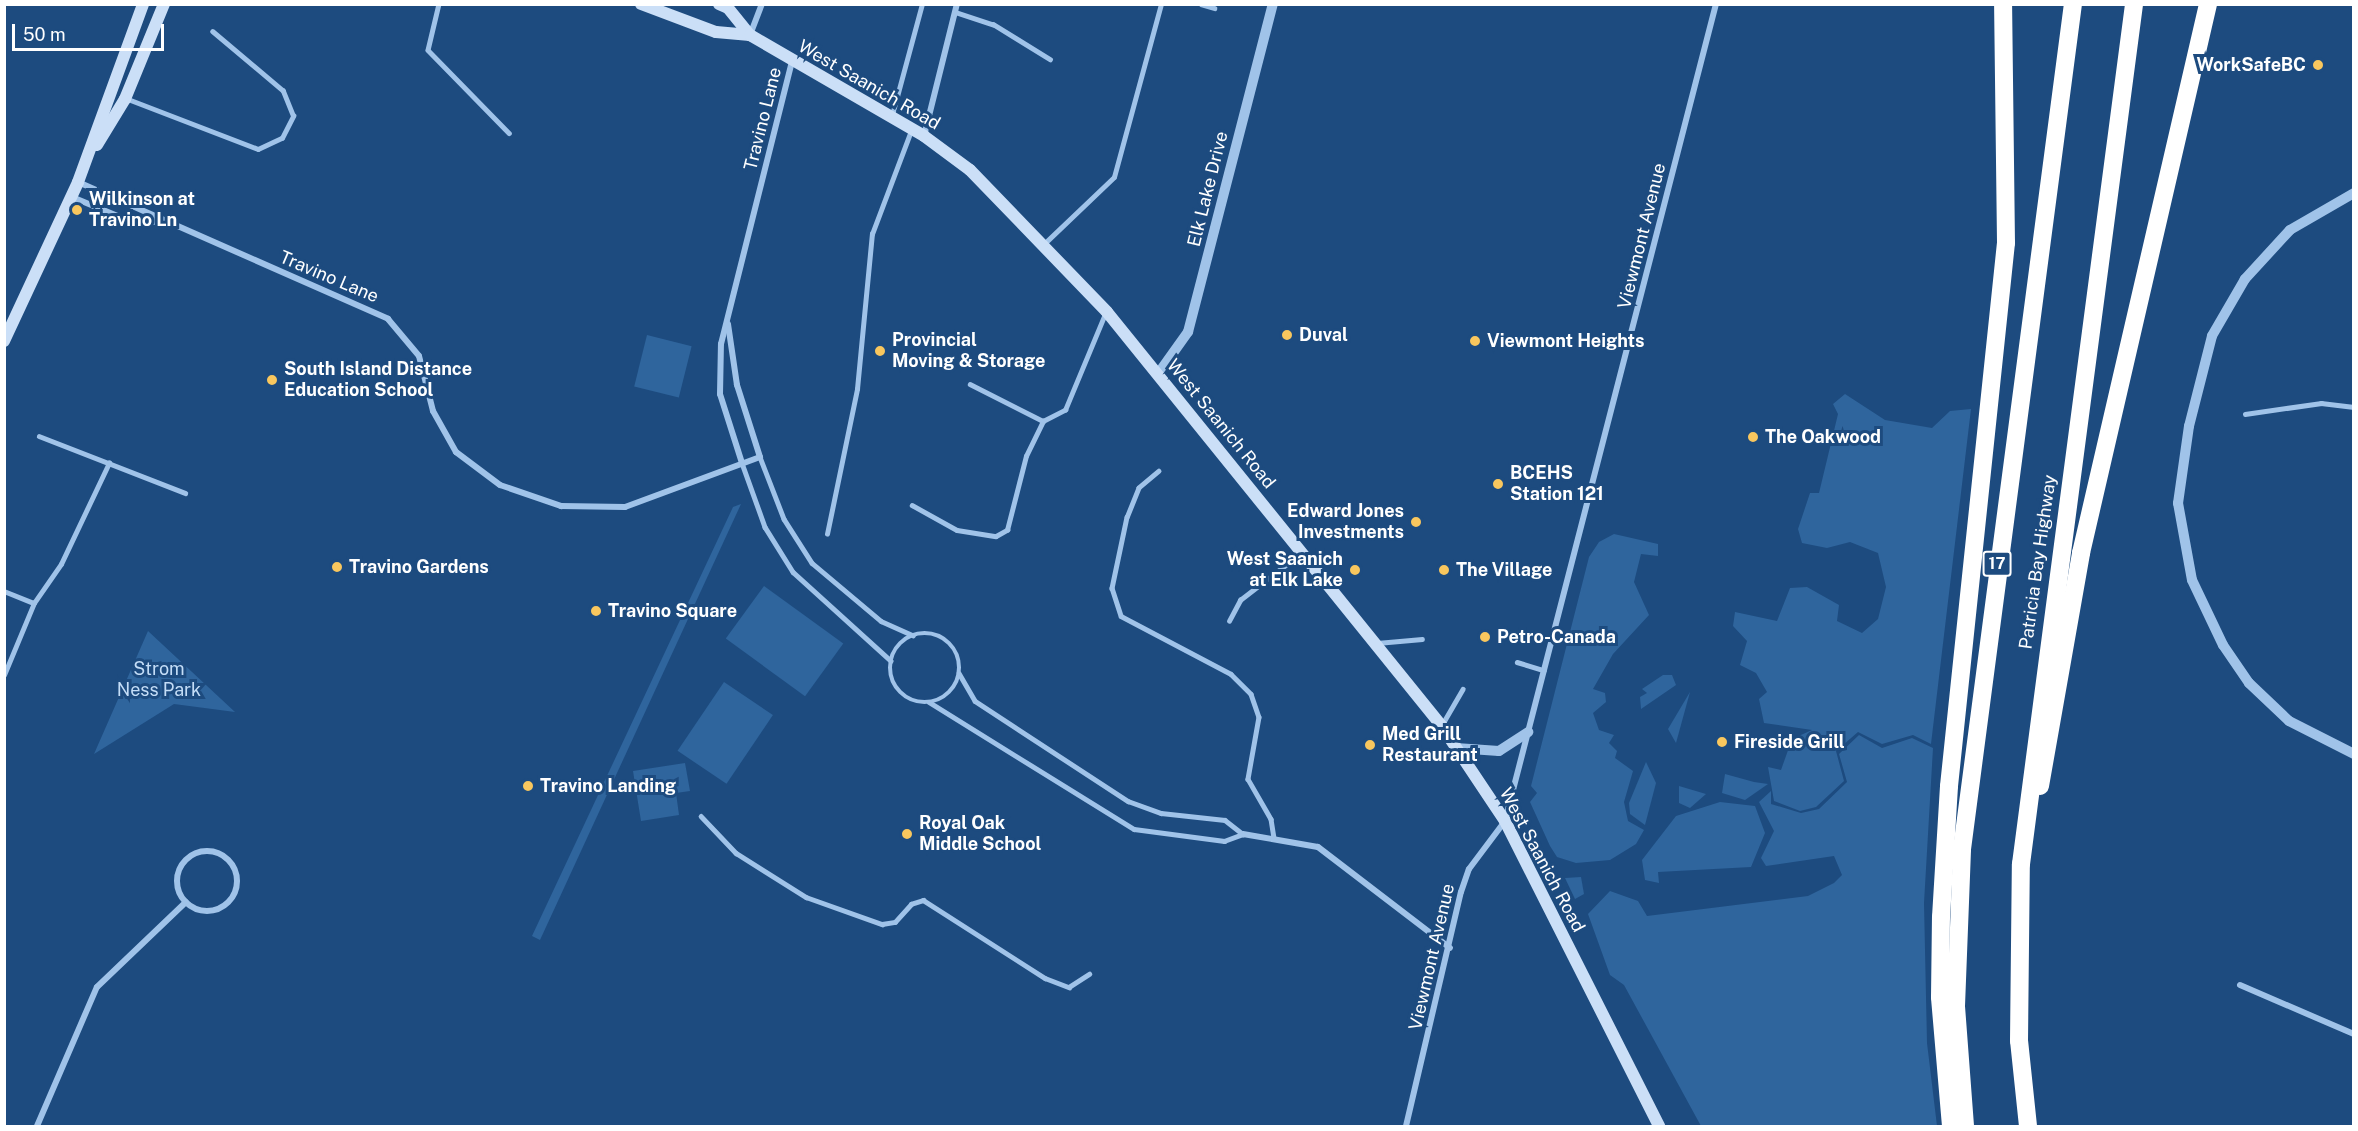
<!DOCTYPE html>
<html>
<head>
<meta charset="utf-8">
<style>
	body { margin:0 }
	#map { position:relative; width:2358px; height:1131px; overflow:hidden; background:#1d4b7f; font-family:"Public Sans",sans-serif }
	div>[style] { position:absolute }
	[style*='--x'] { left:calc(var(--x)*1px); top:calc(var(--y)*1px); width:calc(var(--w)*1px); rotate:calc(var(--a)*1deg) }
	.green>* { inset:0; background:#2f659d; transform-origin:0 0 }
	.service>* { height:4.5px; margin:-2.25px; padding:0 2.25px; transform-origin:2.25px; border-radius:2.25px; background:#a0c3e9 }
	.service>.ring { margin:-2.25px; padding:0; box-sizing:content-box; background:none; border:4.5px solid #a0c3e9; border-radius:50% }
	.minor>* { height:6px; margin:-3px; padding:0 3px; transform-origin:3px; border-radius:3px; background:#a0c3e9 }
	.minor>.ring { margin:-3px; padding:0; box-sizing:content-box; background:none; border:6px solid #a0c3e9; border-radius:50% }
	.tertiary>* { height:10px; margin:-5px; padding:0 5px; transform-origin:5px; border-radius:5px; background:#a0c3e9 }
	.secondary>* { height:12px; margin:-6px; padding:0 6px; transform-origin:6px; border-radius:6px; background:#cbdff7 }
	.motorway>* { height:18px; margin:-9px; padding:0 9px; transform-origin:9px; border-radius:9px; background:#fff }
	.dots>* { width:16px; height:16px; translate:-50% -50%; box-sizing:border-box; border:3px solid #1d4b7f; border-radius:50% }
	span { translate:-50% -50%; white-space:nowrap; text-align:center; line-height:1.15; -webkit-text-stroke:6px #1d4b7f; paint-order:stroke }
	.shield-label span { padding:2px 4px; background:#1d4b7f; border:2px solid; border-radius:4px; -webkit-text-stroke-width:0 }
	.shield-label { font-size:16px; color:#fff; font-weight:700 }
	.poi-label { font-size:18px; color:#fff; font-weight:700 }
	.right { translate:-100% -50%; text-align:right }
	.left { translate:0 -50%; text-align:left }
	.street-label { font-size:18px; color:#fff }
	.park-label { font-size:18px; color:#c4ddf7 }
	.frame { position:absolute; inset:0; border:6px solid #fff; pointer-events:none }
	.scale { position:absolute; left:12px; top:24px; width:152px; height:27px; box-sizing:border-box; border:3px solid #fff; border-top:0; padding-left:8px; font-size:18px; line-height:21px; white-space:nowrap; color:#fff; -webkit-text-stroke:4px #1d4b7f; paint-order:stroke }
</style>
</head>
<body>
<div id="map">
	<div class="green">
		<div style="left:647px;top:335px;width:46px;height:53px;rotate:14deg"></div>
		<div style="clip-path:polygon(1845px 394px,1885px 420px,1932px 428px,1950px 411px,1971px 409px,1931px 744px,1913px 735px,1882px 744px,1858px 732px,1836px 751px,1844px 781px,1816px 807px,1800px 811px,1774px 801px,1768px 767px,1781px 770px,1792px 739px,1812px 730px,1764px 723px,1759px 699px,1767px 692px,1756px 673px,1740px 665px,1747px 641px,1733px 626px,1735px 612px,1777px 621px,1790px 588px,1807px 587px,1839px 605px,1837px 621px,1862px 633px,1878px 619px,1886px 587px,1878px 553px,1850px 542px,1827px 548px,1802px 543px,1798px 529px,1810px 493px,1819px 493px,1838px 414px,1833px 404px)"></div>
		<div style="clip-path:polygon(741px 504px,540px 940px,532px 936px,733px 507px)"></div>
		<div style="clip-path:polygon(1614px 534px,1658px 544px,1658px 556px,1641px 554px,1634px 582px,1649px 615px,1613px 654px,1593px 689px,1605px 693px,1606px 702px,1593px 713px,1599px 730px,1614px 735px,1609px 743px,1617px 751px,1615px 758px,1633px 771px,1624px 802px,1628px 821px,1644px 830px,1636px 844px,1610px 860px,1576px 863px,1557px 857px,1550px 846px,1530px 802px,1537px 793px,1531px 786px,1589px 557px,1599px 542px)"></div>
		<div style="left:764px;top:586px;width:98px;height:65px;rotate:36deg"></div>
		<div style="clip-path:polygon(148px 631px,235px 712px,174px 704px,94px 754px)"></div>
		<div style="clip-path:polygon(1663px 675px,1672px 675px,1676px 685px,1641px 709px,1640px 697px,1647px 693px,1642px 689px)"></div>
		<div style="left:724px;top:682px;width:59px;height:83px;rotate:34deg"></div>
		<div style="clip-path:polygon(1690px 692px,1676px 743px,1668px 729px)"></div>
		<div style="clip-path:polygon(1859px 735px,1882px 748px,1912px 738px,1933px 748px,1924px 903px,1927px 1043px,1937px 1126px,1701px 1126px,1624px 985px,1610px 975px,1588px 914px,1610px 891px,1638px 901px,1647px 916px,1808px 896px,1834px 883px,1842px 875px,1834px 856px,1766px 866px,1761px 858px,1774px 831px,1759px 802px,1771px 791px,1771px 804px,1801px 813px,1819px 809px,1847px 782px,1839px 754px)"></div>
		<div style="clip-path:polygon(1646px 762px,1656px 783px,1645px 825px,1630px 814px,1629px 803px)"></div>
		<div style="clip-path:polygon(685px 763px,690px 791px,676px 793px,679px 815px,641px 821px,633px 771px)"></div>
		<div style="clip-path:polygon(1725px 774px,1754px 782px,1768px 784px,1745px 800px,1722px 793px)"></div>
		<div style="clip-path:polygon(1679px 786px,1706px 794px,1690px 808px,1679px 803px)"></div>
		<div style="clip-path:polygon(1720px 802px,1755px 806px,1765px 833px,1751px 867px,1658px 872px,1659px 883px,1645px 880px,1642px 860px,1676px 816px)"></div>
		<div style="clip-path:polygon(1581px 877px,1584px 894px,1575px 899px,1565px 878px)"></div>
	</div>
	<div class="service">
		<div style="--x:439;--y:4;--w:47;--a:103.4"></div>
		<div style="--x:428;--y:50;--w:116;--a:45.7"></div>
		<div style="--x:1201;--y:4;--w:14;--a:17"></div>
		<div style="--x:955;--y:12;--w:40;--a:18"></div>
		<div style="--x:993;--y:24;--w:67;--a:31.6"></div>
		<div style="--x:128;--y:99;--w:139;--a:21"></div>
		<div style="--x:258;--y:149;--w:26;--a:-25"></div>
		<div style="--x:282;--y:138;--w:25;--a:-63"></div>
		<div style="--x:293;--y:116;--w:27;--a:-112"></div>
		<div style="--x:283;--y:91;--w:92;--a:-139.9"></div>
		<div style="--x:892;--y:115;--w:115;--a:-74.9"></div>
		<div style="--x:1045;--y:243;--w:95;--a:-43.7"></div>
		<div style="--x:1114;--y:177;--w:179;--a:-74.8"></div>
		<div style="--x:970;--y:384;--w:82;--a:26.9"></div>
		<div style="--x:2245;--y:414;--w:77;--a:-8.2"></div>
		<div style="--x:2321;--y:403;--w:33;--a:7"></div>
		<div style="--x:39;--y:436;--w:157;--a:21.3"></div>
		<div style="--x:760;--y:457;--w:66;--a:68.8"></div>
		<div style="--x:784;--y:519;--w:52;--a:57.5"></div>
		<div style="--x:812;--y:563;--w:90;--a:40"></div>
		<div style="--x:881;--y:621;--w:35;--a:24"></div>
		<div style="--x:742;--y:463;--w:68;--a:70.2"></div>
		<div style="--x:765;--y:527;--w:53;--a:58.1"></div>
		<div style="--x:793;--y:572;--w:132;--a:42.2"></div>
		<div style="--x:1159;--y:471;--w:26;--a:140"></div>
		<div style="--x:1139;--y:488;--w:31;--a:112"></div>
		<div style="--x:1127;--y:517;--w:73;--a:101.9"></div>
		<div style="--x:1112;--y:588;--w:29;--a:72"></div>
		<div style="--x:1121;--y:616;--w:124;--a:27.8"></div>
		<div style="--x:1231;--y:674;--w:28;--a:45"></div>
		<div style="--x:1251;--y:694;--w:24;--a:71"></div>
		<div style="--x:1259;--y:717;--w:63;--a:100.1"></div>
		<div style="--x:1248;--y:779;--w:46;--a:60.1"></div>
		<div style="--x:1271;--y:819;--w:19;--a:81"></div>
		<div style="--x:912;--y:505;--w:51;--a:29.1"></div>
		<div style="--x:957;--y:530;--w:39;--a:9"></div>
		<div style="--x:996;--y:536;--w:13;--a:-29"></div>
		<div style="--x:1007;--y:530;--w:76;--a:-75.6"></div>
		<div style="--x:1026;--y:456;--w:39;--a:-64"></div>
		<div style="--x:1043;--y:421;--w:25;--a:-27"></div>
		<div style="--x:1065;--y:410;--w:104;--a:-67.4"></div>
		<div style="--x:827;--y:534;--w:148;--a:-78.3"></div>
		<div style="--x:857;--y:389;--w:156;--a:-84.5"></div>
		<div style="--x:872;--y:234;--w:110;--a:-69.3"></div>
		<div style="--x:4;--y:591;--w:32;--a:22"></div>
		<div style="--x:1229;--y:621;--w:24;--a:-62"></div>
		<div style="--x:1240;--y:600;--w:76;--a:-37.5"></div>
		<div class="ring" style="left:890px;top:633px;width:65.5px;height:65.5px"></div>
		<div style="--x:1377;--y:643;--w:45;--a:-5.1"></div>
		<div style="--x:1517;--y:662;--w:28;--a:17"></div>
		<div style="--x:959;--y:673;--w:32;--a:60"></div>
		<div style="--x:975;--y:701;--w:183;--a:33.2"></div>
		<div style="--x:1128;--y:801;--w:35;--a:20"></div>
		<div style="--x:1161;--y:813;--w:64;--a:6.2"></div>
		<div style="--x:1225;--y:820;--w:23;--a:38"></div>
		<div style="--x:4;--y:675;--w:78;--a:-67.4"></div>
		<div style="--x:34;--y:603;--w:47;--a:-55.3"></div>
		<div style="--x:61;--y:564;--w:112;--a:-64.6"></div>
		<div style="--x:929;--y:702;--w:241;--a:31.8"></div>
		<div style="--x:1134;--y:829;--w:91;--a:7.6"></div>
		<div style="--x:1224;--y:841;--w:20;--a:-20"></div>
		<div style="--x:1443;--y:723;--w:39;--a:-60"></div>
		<div style="--x:701;--y:816;--w:51;--a:46.6"></div>
		<div style="--x:736;--y:853;--w:83;--a:32.2"></div>
		<div style="--x:806;--y:897;--w:81;--a:19.6"></div>
		<div style="--x:882;--y:924;--w:13;--a:-9"></div>
		<div style="--x:895;--y:922;--w:24;--a:-48"></div>
		<div style="--x:911;--y:904;--w:13;--a:-18"></div>
		<div style="--x:923;--y:900;--w:145;--a:32.6"></div>
		<div style="--x:1045;--y:978;--w:26;--a:21"></div>
		<div style="--x:1069;--y:987;--w:24;--a:-33"></div>
	</div>
	<div class="minor">
		<div style="--x:750;--y:35;--w:33;--a:-69"></div>
		<div style="--x:924;--y:136;--w:136;--a:-76"></div>
		<div style="--x:78;--y:182;--w:339;--a:23.8"></div>
		<div style="--x:388;--y:319;--w:48;--a:50"></div>
		<div style="--x:419;--y:356;--w:57;--a:75.7"></div>
		<div style="--x:433;--y:411;--w:47;--a:60.7"></div>
		<div style="--x:456;--y:452;--w:55;--a:36.9"></div>
		<div style="--x:500;--y:485;--w:65;--a:19"></div>
		<div style="--x:561;--y:506;--w:64;--a:0.9"></div>
		<div style="--x:625;--y:507;--w:144;--a:-20.3"></div>
		<div style="--x:760;--y:457;--w:76;--a:-107.7"></div>
		<div style="--x:737;--y:385;--w:62;--a:-98.4"></div>
		<div style="--x:72;--y:197;--w:65;--a:22.6"></div>
		<div style="--x:132;--y:222;--w:30;--a:0"></div>
		<div style="--x:742;--y:463;--w:72;--a:-107.7"></div>
		<div style="--x:720;--y:394;--w:50;--a:-88.9"></div>
		<div style="--x:721;--y:344;--w:292;--a:-75.9"></div>
		<div style="--x:1243;--y:834;--w:76;--a:9.8"></div>
		<div style="--x:1318;--y:847;--w:166;--a:37.4"></div>
		<div class="ring" style="left:177px;top:851px;width:54px;height:54px"></div>
		<div style="--x:2240;--y:985;--w:124;--a:23.3"></div>
		<div style="--x:37;--y:1126;--w:151;--a:-66.7"></div>
		<div style="--x:97;--y:987;--w:123;--a:-43.7"></div>
		<div style="--x:1406;--y:1126;--w:240;--a:-76.8"></div>
		<div style="--x:1461;--y:892;--w:24;--a:-71"></div>
		<div style="--x:1469;--y:869;--w:60;--a:-53.1"></div>
		<div style="--x:1505;--y:821;--w:844;--a:-75.52"></div>
	</div>
	<div class="tertiary">
		<div style="--x:2354;--y:193;--w:74;--a:150"></div>
		<div style="--x:2290;--y:230;--w:67;--a:132.6"></div>
		<div style="--x:2245;--y:279;--w:66;--a:120.1"></div>
		<div style="--x:2212;--y:336;--w:93;--a:104.3"></div>
		<div style="--x:2189;--y:426;--w:78;--a:98.1"></div>
		<div style="--x:2178;--y:503;--w:78;--a:79.7"></div>
		<div style="--x:2192;--y:580;--w:72;--a:64.5"></div>
		<div style="--x:2223;--y:645;--w:46;--a:55.6"></div>
		<div style="--x:2249;--y:683;--w:55;--a:43.5"></div>
		<div style="--x:2289;--y:721;--w:73;--a:26.9"></div>
		<div style="--x:1158;--y:374;--w:52;--a:-54.5"></div>
		<div style="--x:1188;--y:332;--w:339;--a:-75.5"></div>
		<div style="--x:1456;--y:748;--w:43;--a:4"></div>
		<div style="--x:1499;--y:751;--w:35;--a:-33"></div>
	</div>
	<div class="secondary">
		<div style="--x:641;--y:4;--w:80;--a:20.5"></div>
		<div style="--x:716;--y:32;--w:34;--a:5"></div>
		<div style="--x:719;--y:4;--w:10;--a:24"></div>
		<div style="--x:728;--y:8;--w:35;--a:51"></div>
		<div style="--x:750;--y:35;--w:201;--a:30.1"></div>
		<div style="--x:924;--y:136;--w:57;--a:36.5"></div>
		<div style="--x:970;--y:170;--w:197;--a:46"></div>
		<div style="--x:1107;--y:312;--w:531;--a:51.04"></div>
		<div style="--x:1441;--y:725;--w:115;--a:56.3"></div>
		<div style="--x:1505;--y:821;--w:342;--a:63.2"></div>
		<div style="--x:97;--y:145;--w:54;--a:-58.7"></div>
		<div style="--x:125;--y:99;--w:103;--a:-67.7"></div>
		<div style="--x:4;--y:341;--w:175;--a:-65"></div>
		<div style="--x:78;--y:182;--w:189;--a:-69.9"></div>
	</div>
	<div class="motorway">
		<div style="--x:2040;--y:786;--w:237;--a:-80"></div>
		<div style="--x:2081;--y:553;--w:563;--a:-76.97"></div>
		<div style="--x:1951;--y:1126;--w:129;--a:-94.9"></div>
		<div style="--x:1940;--y:997;--w:80;--a:-89.3"></div>
		<div style="--x:1941;--y:917;--w:131;--a:-86.5"></div>
		<div style="--x:1949;--y:786;--w:546;--a:-84.01"></div>
		<div style="--x:2006;--y:243;--w:239;--a:-90.7"></div>
		<div style="--x:1965;--y:1126;--w:120;--a:-94.3"></div>
		<div style="--x:1956;--y:1006;--w:157;--a:-87.8"></div>
		<div style="--x:1962;--y:849;--w:852;--a:-82.52"></div>
		<div style="--x:2028;--y:1126;--w:85;--a:-96"></div>
		<div style="--x:2019;--y:1041;--w:177;--a:-89.4"></div>
		<div style="--x:2021;--y:864;--w:867;--a:-82.51"></div>
	</div>
	<div class="dots">
		<div style="left:2318px;top:65px;background:#f9c75e"></div>
		<div style="left:77px;top:210px;background:#f9c75e"></div>
		<div style="left:1287px;top:335px;background:#f9c75e"></div>
		<div style="left:1475px;top:341px;background:#f9c75e"></div>
		<div style="left:880px;top:351px;background:#f9c75e"></div>
		<div style="left:272px;top:380px;background:#f9c75e"></div>
		<div style="left:1753px;top:437px;background:#f9c75e"></div>
		<div style="left:1498px;top:484px;background:#f9c75e"></div>
		<div style="left:1416px;top:522px;background:#f9c75e"></div>
		<div style="left:337px;top:567px;background:#f9c75e"></div>
		<div style="left:1355px;top:570px;background:#f9c75e"></div>
		<div style="left:1444px;top:570px;background:#f9c75e"></div>
		<div style="left:596px;top:611px;background:#f9c75e"></div>
		<div style="left:1485px;top:637px;background:#f9c75e"></div>
		<div style="left:1722px;top:742px;background:#f9c75e"></div>
		<div style="left:1370px;top:745px;background:#f9c75e"></div>
		<div style="left:528px;top:786px;background:#f9c75e"></div>
		<div style="left:907px;top:834px;background:#f9c75e"></div>
	</div>
	<div class="shield-label">
		<span style="left:1997px;top:564px">17</span>
	</div>
	<div class="poi-label">
		<span class="right" style="left:2306px;top:65px">WorkSafeBC</span>
		<span class="left" style="left:89px;top:210px">Wilkinson at<br>Travino Ln</span>
		<span class="left" style="left:1299px;top:335px">Duval</span>
		<span class="left" style="left:892px;top:351px">Provincial<br>Moving &amp; Storage</span>
		<span class="left" style="left:1487px;top:341px">Viewmont Heights</span>
		<span class="left" style="left:284px;top:380px">South Island Distance<br>Education School</span>
		<span class="left" style="left:1765px;top:437px">The Oakwood</span>
		<span class="left" style="left:1510px;top:484px">BCEHS<br>Station 121</span>
		<span class="right" style="left:1404px;top:522px">Edward Jones<br>Investments</span>
		<span class="right" style="left:1343px;top:570px">West Saanich<br>at Elk Lake</span>
		<span class="left" style="left:349px;top:567px">Travino Gardens</span>
		<span class="left" style="left:1456px;top:570px">The Village</span>
		<span class="left" style="left:608px;top:611px">Travino Square</span>
		<span class="left" style="left:1497px;top:637px">Petro-Canada</span>
		<span class="left" style="left:1382px;top:745px">Med Grill<br>Restaurant</span>
		<span class="left" style="left:1734px;top:742px">Fireside Grill</span>
		<span class="left" style="left:540px;top:786px">Travino Landing</span>
		<span class="left" style="left:919px;top:834px">Royal Oak<br>Middle School</span>
	</div>
	<div class="street-label">
		<span style="left:869px;top:85px;rotate:30deg">West Saanich Road</span>
		<span style="left:763px;top:119px;rotate:-76deg">Travino Lane</span>
		<span style="left:1208px;top:189px;rotate:-76deg">Elk Lake Drive</span>
		<span style="left:1642px;top:236px;rotate:-76deg">Viewmont Avenue</span>
		<span style="left:329px;top:277px;rotate:23deg">Travino Lane</span>
		<span style="left:1221px;top:424px;rotate:51deg">West Saanich Road</span>
		<span style="left:2038px;top:562px;rotate:-82deg">Patricia Bay Highway</span>
		<span style="left:1542px;top:860px;rotate:62deg">West Saanich Road</span>
		<span style="left:1432px;top:957px;rotate:-77deg">Viewmont Avenue</span>
	</div>
	<div class="park-label">
		<span style="left:159px;top:680px">Strom<br>Ness Park</span>
	</div>
	<div class="frame"></div>
	<div class="scale">50 m</div>
</div>
</body>
</html>
